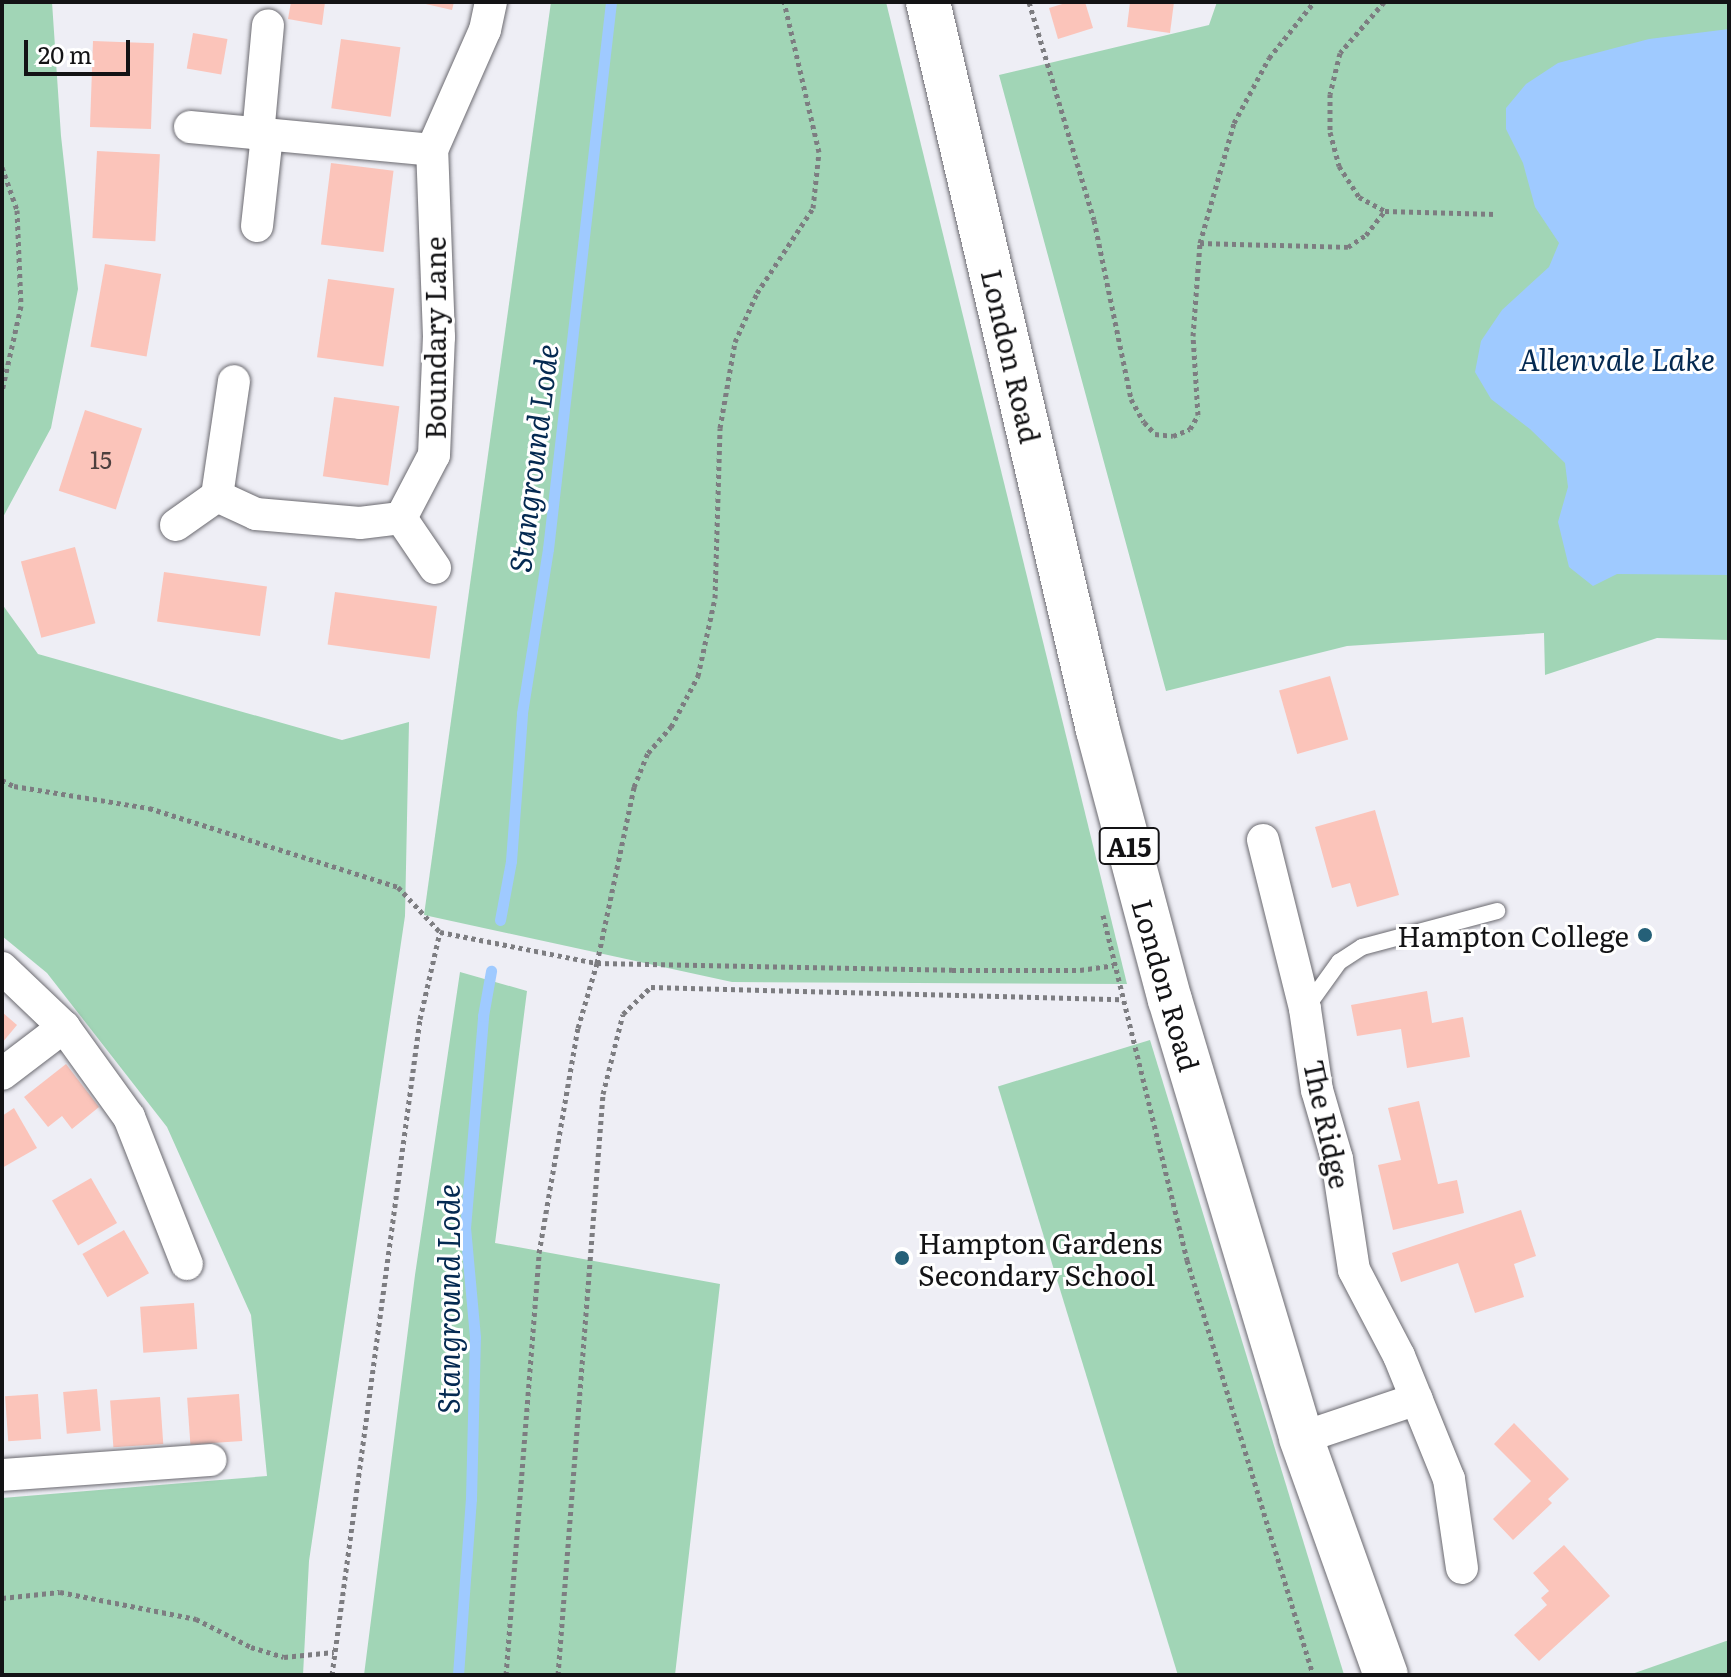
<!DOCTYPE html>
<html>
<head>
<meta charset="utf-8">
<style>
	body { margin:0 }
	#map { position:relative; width:1731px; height:1677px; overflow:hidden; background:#eeeef5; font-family:Literata,serif }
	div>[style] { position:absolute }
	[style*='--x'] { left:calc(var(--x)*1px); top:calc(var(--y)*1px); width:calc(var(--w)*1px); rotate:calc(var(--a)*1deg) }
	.green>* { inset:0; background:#a1d5b6; transform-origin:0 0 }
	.water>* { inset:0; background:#9fcaff }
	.stream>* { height:11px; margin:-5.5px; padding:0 5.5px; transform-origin:5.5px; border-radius:5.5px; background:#9fcaff }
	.building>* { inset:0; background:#fbc4ba; transform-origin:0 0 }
	.path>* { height:5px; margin-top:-2.5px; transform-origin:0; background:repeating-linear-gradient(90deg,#7d7d81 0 4px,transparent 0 8px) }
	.roads { filter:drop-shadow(0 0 2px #6b6a70) drop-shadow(0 0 2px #6b6a70) }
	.lane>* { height:16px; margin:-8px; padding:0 8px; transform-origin:8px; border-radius:8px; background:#fff }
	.street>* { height:32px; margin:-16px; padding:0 16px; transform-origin:16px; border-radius:16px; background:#fff }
	.primary>* { height:44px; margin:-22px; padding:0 22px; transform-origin:22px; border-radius:22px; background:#fff }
	.dots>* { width:22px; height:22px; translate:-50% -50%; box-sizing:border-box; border:4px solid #fff; border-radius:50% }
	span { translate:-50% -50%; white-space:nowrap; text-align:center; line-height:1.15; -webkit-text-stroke:6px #fff; paint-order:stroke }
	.number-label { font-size:24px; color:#4d3f3e }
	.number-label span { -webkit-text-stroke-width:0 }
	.shield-label span { padding:2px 6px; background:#fff; border:2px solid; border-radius:6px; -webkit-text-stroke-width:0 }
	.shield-label { font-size:26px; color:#131315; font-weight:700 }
	.street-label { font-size:28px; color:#131315 }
	.poi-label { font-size:28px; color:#131315 }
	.right { translate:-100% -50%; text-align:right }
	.left { translate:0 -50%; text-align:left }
	.water-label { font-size:30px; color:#042951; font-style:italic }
	.frame { position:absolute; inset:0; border:4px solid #131315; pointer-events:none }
	.scale { position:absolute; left:24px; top:40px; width:106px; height:36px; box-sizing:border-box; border:4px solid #131315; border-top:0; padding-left:10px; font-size:24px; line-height:28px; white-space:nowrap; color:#131315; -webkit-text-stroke:6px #fff; paint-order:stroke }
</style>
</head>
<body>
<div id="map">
	<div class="green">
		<div style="clip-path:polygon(2px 2px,52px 2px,61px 136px,78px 289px,51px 428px,2px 519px)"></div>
		<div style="clip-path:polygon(551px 2px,886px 2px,1127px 984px,732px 982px,424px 915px)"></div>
		<div style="clip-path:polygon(1217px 2px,1729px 2px,1729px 640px,1657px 638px,1545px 675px,1544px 633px,1347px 646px,1166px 691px,999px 75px,1209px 25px)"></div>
		<div style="clip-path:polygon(2px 604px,38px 654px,342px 740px,409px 722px,405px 916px,309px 1561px,303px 1675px,2px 1675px,2px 1498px,267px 1476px,251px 1315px,167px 1127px,47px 973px,2px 936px)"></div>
		<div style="clip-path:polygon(460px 972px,527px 991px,495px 1243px,720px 1284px,675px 1675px,364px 1675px,415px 1275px)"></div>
		<div style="left:1150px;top:1040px;width:665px;height:159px;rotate:73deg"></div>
		<div style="clip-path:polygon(1729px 1640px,1729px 1675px,1629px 1675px)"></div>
	</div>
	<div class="water">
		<div style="clip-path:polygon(1729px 29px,1729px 575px,1617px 574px,1593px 586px,1569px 567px,1558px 522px,1568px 487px,1565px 463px,1530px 429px,1491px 399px,1475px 372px,1481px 341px,1502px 310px,1549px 267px,1559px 243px,1535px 207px,1523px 163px,1506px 129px,1506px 108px,1526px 84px,1558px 63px,1649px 39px)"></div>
	</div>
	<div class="stream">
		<div style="--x:500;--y:920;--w:60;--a:-79.4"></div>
		<div style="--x:511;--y:861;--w:148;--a:-85.7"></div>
		<div style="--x:522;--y:713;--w:166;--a:-81"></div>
		<div style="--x:548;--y:549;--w:551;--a:-83.43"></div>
		<div style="--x:458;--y:1675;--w:176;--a:-85.8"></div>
		<div style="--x:471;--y:1499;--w:162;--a:-88.6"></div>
		<div style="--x:475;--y:1337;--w:109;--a:-95.2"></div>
		<div style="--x:465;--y:1228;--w:213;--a:-85.1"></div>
		<div style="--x:483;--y:1016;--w:46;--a:-79.9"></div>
	</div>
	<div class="building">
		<div style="clip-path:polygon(291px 2px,325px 2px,322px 25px,288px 19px)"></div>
		<div style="clip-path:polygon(417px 2px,454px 2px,452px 10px)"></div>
		<div style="clip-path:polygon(1069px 2px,1085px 2px,1093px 28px,1058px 39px,1049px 8px)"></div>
		<div style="clip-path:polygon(1130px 2px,1174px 2px,1170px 33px,1127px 27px)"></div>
		<div style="left:193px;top:33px;width:35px;height:36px;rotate:10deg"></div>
		<div style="left:341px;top:39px;width:60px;height:70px;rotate:8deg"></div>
		<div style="left:93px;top:41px;width:61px;height:86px;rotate:2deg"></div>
		<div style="left:97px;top:151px;width:63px;height:87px;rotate:3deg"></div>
		<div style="left:331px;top:163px;width:63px;height:82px;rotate:7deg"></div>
		<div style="left:105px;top:264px;width:57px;height:84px;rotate:10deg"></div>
		<div style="left:328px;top:279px;width:67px;height:79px;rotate:8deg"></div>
		<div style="left:334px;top:397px;width:66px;height:80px;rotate:8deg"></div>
		<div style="left:85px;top:410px;width:60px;height:85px;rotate:18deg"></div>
		<div style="left:75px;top:547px;width:79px;height:56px;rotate:75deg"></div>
		<div style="left:164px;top:572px;width:104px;height:50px;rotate:8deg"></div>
		<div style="left:335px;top:592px;width:103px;height:53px;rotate:8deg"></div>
		<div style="left:1330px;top:676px;width:66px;height:53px;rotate:74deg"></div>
		<div style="clip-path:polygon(1375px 810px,1399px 895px,1357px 907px,1350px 883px,1332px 888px,1315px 827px)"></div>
		<div style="clip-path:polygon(1427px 991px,1432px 1023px,1463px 1017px,1470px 1057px,1407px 1068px,1401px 1029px,1357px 1036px,1351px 1005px)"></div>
		<div style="clip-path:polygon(2px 1012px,17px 1025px,2px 1043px)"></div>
		<div style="clip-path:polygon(66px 1064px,99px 1107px,72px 1129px,62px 1116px,48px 1127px,24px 1097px)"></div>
		<div style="clip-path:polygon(1419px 1101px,1438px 1184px,1457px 1180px,1464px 1213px,1393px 1230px,1378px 1165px,1401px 1160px,1388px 1108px)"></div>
		<div style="clip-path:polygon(14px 1108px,37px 1148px,2px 1168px,2px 1116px)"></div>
		<div style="left:91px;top:1178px;width:52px;height:45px;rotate:60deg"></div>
		<div style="clip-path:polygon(1521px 1210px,1536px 1256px,1514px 1264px,1524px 1297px,1475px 1313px,1458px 1263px,1401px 1282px,1392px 1253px)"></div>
		<div style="left:124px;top:1230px;width:50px;height:48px;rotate:60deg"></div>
		<div style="left:194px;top:1303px;width:46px;height:54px;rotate:86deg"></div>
		<div style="left:97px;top:1389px;width:42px;height:34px;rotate:85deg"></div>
		<div style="left:38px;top:1394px;width:45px;height:33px;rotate:86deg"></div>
		<div style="left:239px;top:1394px;width:47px;height:52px;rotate:86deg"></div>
		<div style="left:160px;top:1397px;width:47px;height:50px;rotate:86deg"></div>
		<div style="clip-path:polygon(1514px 1423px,1569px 1479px,1548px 1499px,1552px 1503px,1513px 1540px,1493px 1519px,1531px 1481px,1494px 1444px)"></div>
		<div style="clip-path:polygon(1564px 1545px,1610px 1596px,1539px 1661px,1514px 1635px,1547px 1605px,1541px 1598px,1549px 1591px,1533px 1573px)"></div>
	</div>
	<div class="path">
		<div style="--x:1029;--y:2;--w:227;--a:73.4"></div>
		<div style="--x:1094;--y:220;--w:183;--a:78.3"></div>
		<div style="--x:1131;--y:399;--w:26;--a:61"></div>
		<div style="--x:1144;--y:422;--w:16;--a:47"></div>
		<div style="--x:1155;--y:434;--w:18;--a:6"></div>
		<div style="--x:1173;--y:436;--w:18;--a:-22"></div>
		<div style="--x:1190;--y:429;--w:16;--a:-60"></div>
		<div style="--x:1198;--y:415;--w:79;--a:-93.6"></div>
		<div style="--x:1193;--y:336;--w:93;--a:-85.7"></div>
		<div style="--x:1200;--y:243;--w:125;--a:-74.2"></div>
		<div style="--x:1234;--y:123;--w:74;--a:-61.7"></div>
		<div style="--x:1269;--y:58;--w:72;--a:-51.2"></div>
		<div style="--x:1384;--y:2;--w:67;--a:130.8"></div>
		<div style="--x:1340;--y:53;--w:42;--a:103.7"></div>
		<div style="--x:1330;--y:94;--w:38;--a:90"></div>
		<div style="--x:1330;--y:132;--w:35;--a:75"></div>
		<div style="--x:1339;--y:166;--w:37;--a:57"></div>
		<div style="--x:1359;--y:197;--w:30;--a:28"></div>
		<div style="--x:1385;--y:211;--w:111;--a:1.5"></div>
		<div style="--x:2;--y:167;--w:46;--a:70.8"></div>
		<div style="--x:17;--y:210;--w:96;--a:87.6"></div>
		<div style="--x:21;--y:306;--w:87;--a:102.6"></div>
		<div style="--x:1200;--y:243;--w:148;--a:1.5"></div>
		<div style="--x:1348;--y:247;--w:22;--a:-34"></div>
		<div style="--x:1366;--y:235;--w:31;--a:-52"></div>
		<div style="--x:2;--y:780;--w:13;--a:27"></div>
		<div style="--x:14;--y:786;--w:137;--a:9.3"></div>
		<div style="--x:149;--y:808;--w:261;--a:17.6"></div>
		<div style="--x:398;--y:887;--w:62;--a:47"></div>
		<div style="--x:440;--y:932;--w:160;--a:11.2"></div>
		<div style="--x:597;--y:963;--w:355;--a:1.1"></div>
		<div style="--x:952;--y:970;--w:128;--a:0"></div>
		<div style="--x:1080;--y:970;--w:34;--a:-8"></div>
		<div style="--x:1103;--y:915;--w:355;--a:76.3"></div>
		<div style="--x:1187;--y:1260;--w:434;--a:73.1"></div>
		<div style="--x:2;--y:1598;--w:58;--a:-5.9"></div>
		<div style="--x:60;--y:1592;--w:139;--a:11.2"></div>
		<div style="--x:196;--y:1619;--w:62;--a:27"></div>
		<div style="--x:251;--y:1647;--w:34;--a:17"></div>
		<div style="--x:284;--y:1657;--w:50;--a:-5.7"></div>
		<div style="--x:332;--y:1675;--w:662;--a:-82.36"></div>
		<div style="--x:420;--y:1019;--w:89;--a:-77.1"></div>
		<div style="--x:506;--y:1675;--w:423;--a:-85.5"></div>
		<div style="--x:539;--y:1253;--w:228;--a:-80.2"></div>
		<div style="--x:578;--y:1028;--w:68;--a:-73.7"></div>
		<div style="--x:597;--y:963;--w:180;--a:-78.1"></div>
		<div style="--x:634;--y:787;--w:37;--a:-68"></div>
		<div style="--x:648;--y:753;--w:35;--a:-49"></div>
		<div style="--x:671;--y:727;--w:58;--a:-62.1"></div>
		<div style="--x:698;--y:676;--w:80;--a:-77.7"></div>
		<div style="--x:715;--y:598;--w:170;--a:-88.3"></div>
		<div style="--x:720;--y:428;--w:87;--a:-80.1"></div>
		<div style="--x:735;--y:342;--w:54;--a:-65.8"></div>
		<div style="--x:757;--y:293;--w:102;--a:-56.6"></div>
		<div style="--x:813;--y:208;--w:56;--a:-83.9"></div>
		<div style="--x:819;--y:152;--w:154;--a:-103.1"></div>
		<div style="--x:558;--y:1675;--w:583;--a:-85.57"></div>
		<div style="--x:603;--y:1094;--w:82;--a:-76"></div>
		<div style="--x:623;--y:1014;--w:39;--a:-44"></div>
		<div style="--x:651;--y:987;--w:470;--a:1.5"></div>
	</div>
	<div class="roads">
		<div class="lane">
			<div style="--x:1306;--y:1008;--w:57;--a:-54.3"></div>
			<div style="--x:1339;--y:962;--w:27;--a:-33"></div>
			<div style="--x:1362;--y:947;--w:140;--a:-14.9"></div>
		</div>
		<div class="street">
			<div style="--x:190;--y:127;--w:243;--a:5.4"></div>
			<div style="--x:258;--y:135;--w:110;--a:-84.8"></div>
			<div style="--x:257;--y:226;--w:92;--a:-83.7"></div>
			<div style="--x:217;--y:496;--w:43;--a:24.8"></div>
			<div style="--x:256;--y:514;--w:104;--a:4.9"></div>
			<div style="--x:360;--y:523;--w:41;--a:-7"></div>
			<div style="--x:176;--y:525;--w:50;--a:-35.3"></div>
			<div style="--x:217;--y:496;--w:116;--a:-81.6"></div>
			<div style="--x:435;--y:568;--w:60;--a:-124.2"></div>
			<div style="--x:401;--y:518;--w:71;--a:-62.4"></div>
			<div style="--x:434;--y:455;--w:118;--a:-87.6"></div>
			<div style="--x:439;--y:337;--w:187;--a:-92.1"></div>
			<div style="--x:432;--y:150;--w:131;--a:-66.2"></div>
			<div style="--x:485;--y:30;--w:29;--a:-78"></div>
			<div style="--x:1263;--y:840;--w:174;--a:76"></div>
			<div style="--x:1305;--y:1009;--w:82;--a:81.6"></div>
			<div style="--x:1317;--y:1090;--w:72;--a:73.8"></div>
			<div style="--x:1337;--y:1159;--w:112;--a:81.3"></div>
			<div style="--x:1354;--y:1270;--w:97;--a:62.4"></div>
			<div style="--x:1399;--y:1356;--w:133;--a:67.9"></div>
			<div style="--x:1449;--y:1479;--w:90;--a:81.7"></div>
			<div style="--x:2;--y:968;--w:86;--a:43.6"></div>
			<div style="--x:64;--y:1027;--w:111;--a:54.2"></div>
			<div style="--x:129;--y:1117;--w:158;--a:68.5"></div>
			<div style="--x:2;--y:1074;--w:78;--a:-37.2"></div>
			<div style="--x:1301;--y:1438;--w:122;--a:-18.6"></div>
			<div style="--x:2;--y:1475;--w:209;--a:-4.1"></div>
		</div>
		<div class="primary">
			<div style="--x:928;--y:2;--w:748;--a:76.86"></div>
			<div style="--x:1098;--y:730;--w:279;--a:75.1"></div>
			<div style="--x:1170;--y:1000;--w:457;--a:73.3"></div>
			<div style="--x:1301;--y:1438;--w:252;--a:70.3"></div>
		</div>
	</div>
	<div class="dots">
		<div style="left:1645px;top:935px;background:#256078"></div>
		<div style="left:902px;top:1258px;background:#256078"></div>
	</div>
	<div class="number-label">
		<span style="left:101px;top:459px">15</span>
	</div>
	<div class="shield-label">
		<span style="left:1129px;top:846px">A15</span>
	</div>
	<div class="street-label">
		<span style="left:434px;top:338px;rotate:-90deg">Boundary Lane</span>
		<span style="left:1012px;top:356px;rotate:77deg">London Road</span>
		<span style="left:1167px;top:985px;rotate:74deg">London Road</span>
		<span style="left:1328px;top:1124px;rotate:78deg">The Ridge</span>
	</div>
	<div class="poi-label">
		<span class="right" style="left:1629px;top:935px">Hampton College</span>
		<span class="left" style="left:918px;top:1258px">Hampton Gardens<br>Secondary School</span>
	</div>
	<div class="water-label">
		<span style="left:1617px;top:358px">Allenvale Lake</span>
		<span style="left:532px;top:458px;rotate:-83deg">Stanground Lode</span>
		<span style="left:447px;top:1299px;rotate:-90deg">Stanground Lode</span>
	</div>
	<div class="frame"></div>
	<div class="scale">20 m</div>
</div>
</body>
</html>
